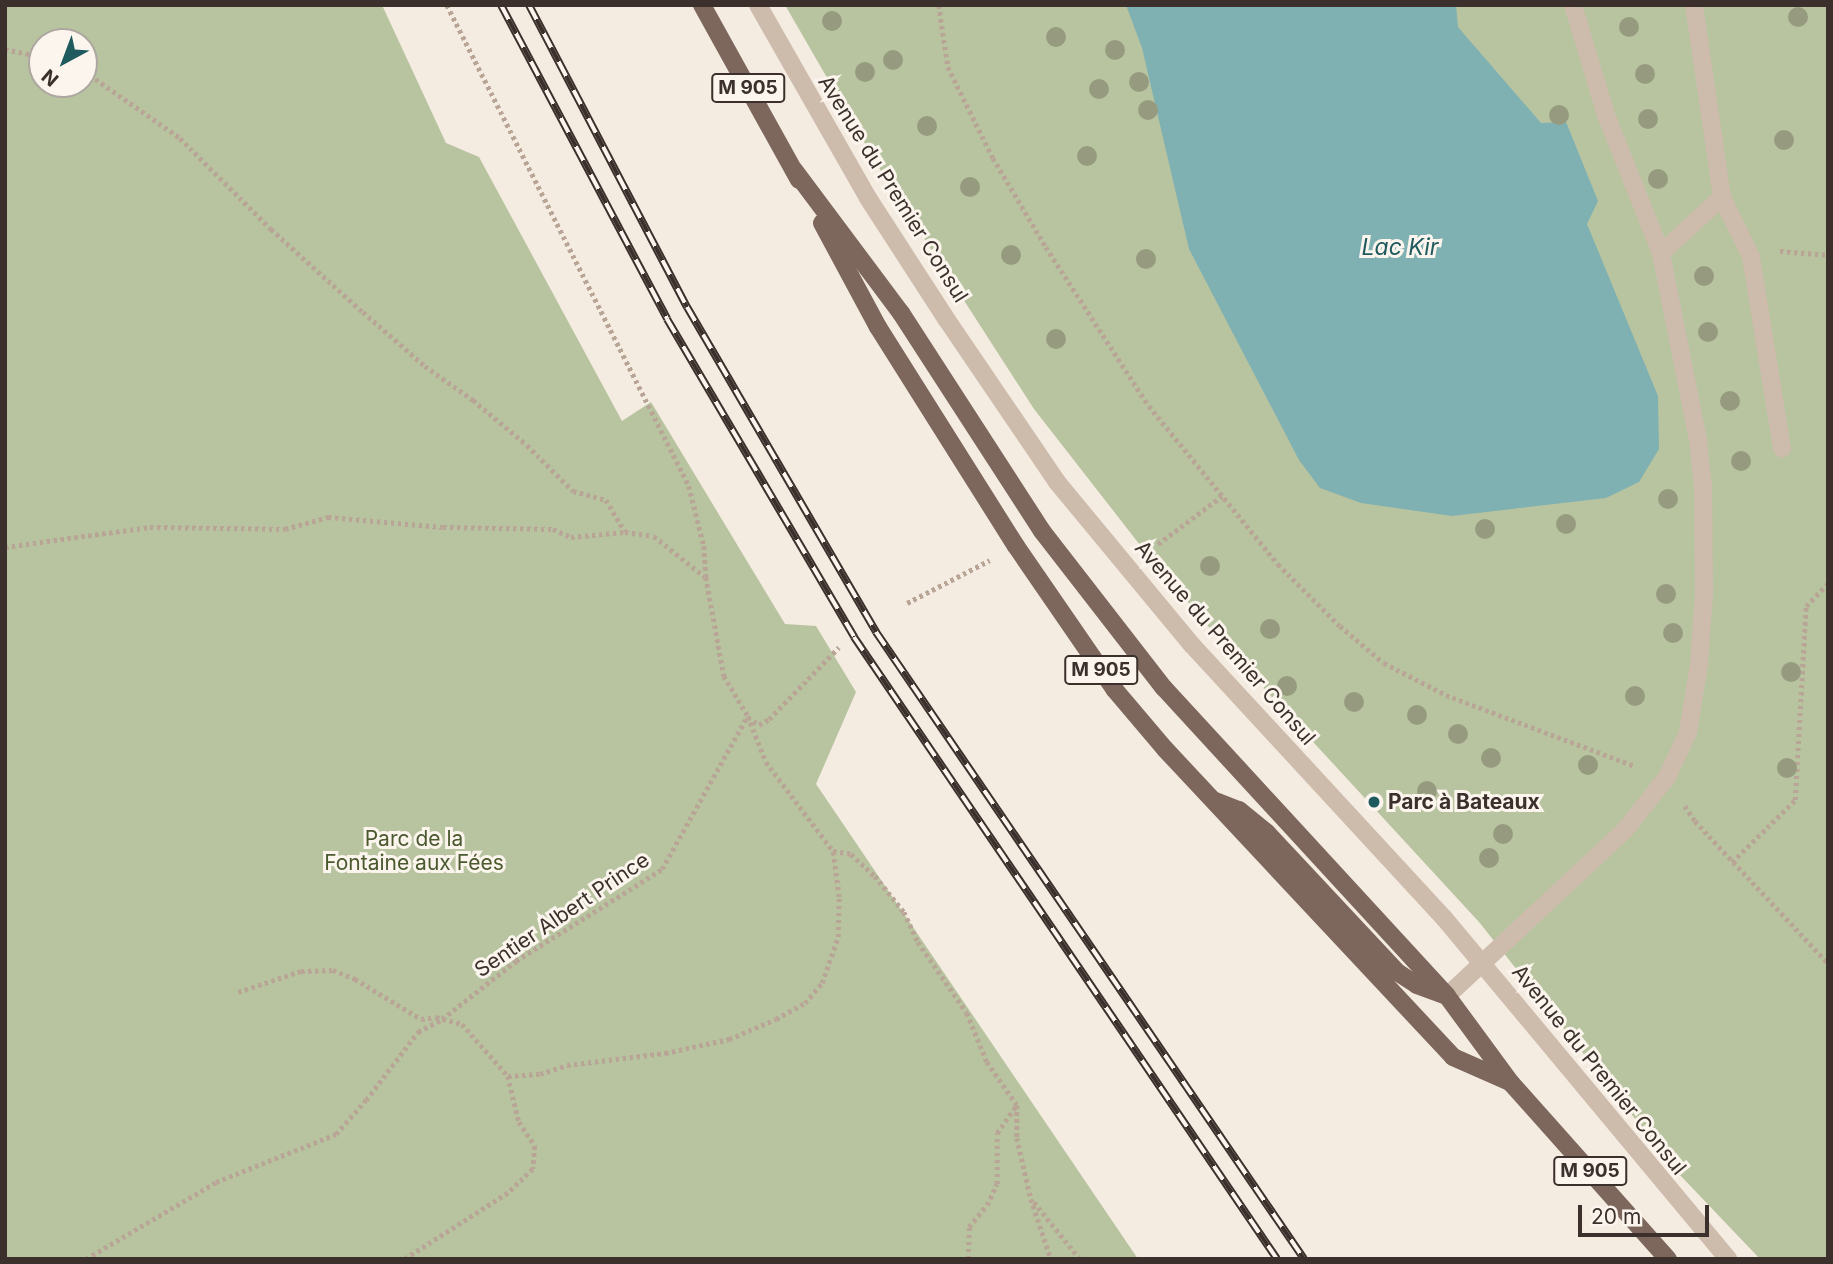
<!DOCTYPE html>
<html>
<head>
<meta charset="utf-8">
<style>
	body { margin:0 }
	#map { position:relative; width:1833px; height:1264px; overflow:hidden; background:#f4ebe1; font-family:Inter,sans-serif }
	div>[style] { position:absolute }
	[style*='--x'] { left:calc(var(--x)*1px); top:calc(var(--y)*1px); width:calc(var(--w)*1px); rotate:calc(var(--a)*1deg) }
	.green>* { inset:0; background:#b8c4a0 }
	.water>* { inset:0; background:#7fb0b2 }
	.path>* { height:4.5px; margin-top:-2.25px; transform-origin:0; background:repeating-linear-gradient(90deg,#b9a596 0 3.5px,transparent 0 7px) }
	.minor>* { height:18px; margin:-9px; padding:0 9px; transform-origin:9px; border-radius:9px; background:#cdbbac }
	.major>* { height:18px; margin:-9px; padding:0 9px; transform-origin:9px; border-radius:9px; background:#7d675c }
	.rail>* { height:8px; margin-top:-4px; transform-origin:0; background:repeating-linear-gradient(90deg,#fbf5ee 0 16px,#3b302b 0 32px); box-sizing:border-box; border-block:2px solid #3b302b }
	.trees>* { width:20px; height:20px; margin:-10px; border-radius:50%; background:#969b7f }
	.dots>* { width:19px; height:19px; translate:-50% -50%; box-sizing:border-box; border:4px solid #fbf5ee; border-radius:50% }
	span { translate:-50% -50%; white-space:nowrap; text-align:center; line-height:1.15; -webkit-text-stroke:6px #fbf5ee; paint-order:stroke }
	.shield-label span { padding:2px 5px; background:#fbf5ee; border:2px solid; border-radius:5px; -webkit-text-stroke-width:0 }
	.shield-label { font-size:19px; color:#3b302b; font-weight:700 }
	.street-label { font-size:21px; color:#3b302b }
	.poi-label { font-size:21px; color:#3b302b; font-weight:700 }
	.left { translate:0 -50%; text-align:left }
	.park-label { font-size:21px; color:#4a5a2e }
	.water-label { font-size:23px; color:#1f5a5e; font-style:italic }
	.frame { position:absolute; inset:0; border:7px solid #3b302b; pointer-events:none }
	.north { position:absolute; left:28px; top:28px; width:70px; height:70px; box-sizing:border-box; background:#fbf5ee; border:2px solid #aea6a0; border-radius:50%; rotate:221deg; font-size:19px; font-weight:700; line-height:28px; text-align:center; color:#3b302b }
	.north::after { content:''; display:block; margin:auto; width:24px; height:32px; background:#1f5a5e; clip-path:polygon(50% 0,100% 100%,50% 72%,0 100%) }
	.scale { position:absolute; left:1578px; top:1205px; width:131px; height:32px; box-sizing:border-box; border:4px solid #3b302b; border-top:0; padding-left:9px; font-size:21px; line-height:24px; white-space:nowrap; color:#3b302b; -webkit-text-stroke:5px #fbf5ee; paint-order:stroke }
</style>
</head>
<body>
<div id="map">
	<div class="green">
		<div style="clip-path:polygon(evenodd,5px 5px,382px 5px,446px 143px,479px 157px,622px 421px,651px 402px,785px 624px,816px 626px,856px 692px,816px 784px,1138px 1259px,5px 1259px,5px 5px,84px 42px,84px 84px,42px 84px,42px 42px,84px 42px)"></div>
		<div style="clip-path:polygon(785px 5px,1828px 5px,1828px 1259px,1760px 1259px,1679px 1174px,1479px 922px,1233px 655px,1154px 563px,1034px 409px,885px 178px)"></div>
	</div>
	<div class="water">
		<div style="clip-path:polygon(1126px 5px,1456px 5px,1458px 27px,1541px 123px,1566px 122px,1598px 201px,1587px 224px,1658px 396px,1659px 449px,1639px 482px,1606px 498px,1452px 516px,1361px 503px,1320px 488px,1299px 460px,1189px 249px,1142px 48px)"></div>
	</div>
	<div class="path">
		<div style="--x:447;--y:5;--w:538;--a:63.29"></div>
		<div style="--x:689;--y:486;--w:62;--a:76"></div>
		<div style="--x:704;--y:546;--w:31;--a:86"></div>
		<div style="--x:706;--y:577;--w:101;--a:79.7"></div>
		<div style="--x:724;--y:676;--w:47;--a:59"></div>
		<div style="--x:748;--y:716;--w:49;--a:68.6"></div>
		<div style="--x:766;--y:762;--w:111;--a:53"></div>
		<div style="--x:833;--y:851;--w:18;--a:9"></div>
		<div style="--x:851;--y:854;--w:33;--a:43"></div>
		<div style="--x:875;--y:876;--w:46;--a:51.1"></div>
		<div style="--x:904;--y:912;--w:33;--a:65"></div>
		<div style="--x:918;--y:942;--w:86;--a:55.4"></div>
		<div style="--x:967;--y:1013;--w:53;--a:67.8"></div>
		<div style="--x:987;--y:1062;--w:52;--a:55.1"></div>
		<div style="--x:1017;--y:1105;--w:33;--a:90"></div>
		<div style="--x:1017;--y:1138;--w:63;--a:77.1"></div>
		<div style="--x:1031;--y:1199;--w:63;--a:71.6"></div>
		<div style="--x:939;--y:5;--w:63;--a:81.7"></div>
		<div style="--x:948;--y:67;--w:102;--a:63.7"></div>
		<div style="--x:993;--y:158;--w:104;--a:59.2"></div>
		<div style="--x:1046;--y:247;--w:189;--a:57.1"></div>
		<div style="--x:1149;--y:406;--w:204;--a:50.8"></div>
		<div style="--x:1278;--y:564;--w:88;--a:45"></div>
		<div style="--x:1340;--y:626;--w:57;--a:40.1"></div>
		<div style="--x:1384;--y:663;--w:70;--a:27.3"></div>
		<div style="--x:1446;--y:695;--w:202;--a:20.6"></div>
		<div style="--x:5;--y:49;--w:38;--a:12"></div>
		<div style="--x:84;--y:71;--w:117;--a:34.9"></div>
		<div style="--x:180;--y:138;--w:129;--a:45"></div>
		<div style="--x:271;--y:229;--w:124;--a:42.1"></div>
		<div style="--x:363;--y:312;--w:82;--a:41.1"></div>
		<div style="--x:425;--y:366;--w:59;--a:35.3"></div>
		<div style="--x:473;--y:400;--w:70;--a:39.8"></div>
		<div style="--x:527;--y:445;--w:65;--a:45"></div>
		<div style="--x:573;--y:491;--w:34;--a:15"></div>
		<div style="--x:606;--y:500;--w:37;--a:59"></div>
		<div style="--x:625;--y:532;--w:29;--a:8"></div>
		<div style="--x:654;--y:536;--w:65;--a:38.8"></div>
		<div style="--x:1780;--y:251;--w:48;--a:4.8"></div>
		<div style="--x:1158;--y:544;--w:80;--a:-36.9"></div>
		<div style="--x:5;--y:547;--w:146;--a:-7.9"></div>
		<div style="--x:150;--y:527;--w:135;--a:0.8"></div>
		<div style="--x:285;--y:529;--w:45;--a:-15.6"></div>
		<div style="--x:328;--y:517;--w:115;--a:5"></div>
		<div style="--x:443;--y:527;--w:110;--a:1"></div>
		<div style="--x:553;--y:529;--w:20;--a:24"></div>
		<div style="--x:571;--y:537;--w:54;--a:-5.3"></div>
		<div style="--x:907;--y:603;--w:93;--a:-27.4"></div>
		<div style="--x:748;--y:717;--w:14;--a:36"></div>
		<div style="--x:759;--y:725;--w:12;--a:-31"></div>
		<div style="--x:769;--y:719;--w:100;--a:-45.8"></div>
		<div style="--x:1685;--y:806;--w:18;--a:56"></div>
		<div style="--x:1695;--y:821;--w:195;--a:46.9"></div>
		<div style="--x:1732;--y:862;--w:88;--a:-44.5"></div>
		<div style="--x:1795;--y:800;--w:194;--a:-86.8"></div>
		<div style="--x:1806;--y:606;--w:32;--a:-46"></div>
		<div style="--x:238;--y:992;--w:66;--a:-18.4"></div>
		<div style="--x:301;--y:971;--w:32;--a:-2"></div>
		<div style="--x:333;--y:970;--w:24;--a:22"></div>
		<div style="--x:355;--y:979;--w:77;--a:31.2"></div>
		<div style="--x:421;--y:1019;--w:15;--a:-8"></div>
		<div style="--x:436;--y:1017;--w:27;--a:15"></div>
		<div style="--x:462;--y:1024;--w:69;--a:48.5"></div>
		<div style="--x:508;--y:1076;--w:47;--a:76.6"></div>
		<div style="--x:519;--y:1122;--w:29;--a:56"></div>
		<div style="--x:535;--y:1146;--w:23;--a:95"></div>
		<div style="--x:533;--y:1169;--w:35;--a:136"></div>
		<div style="--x:508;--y:1193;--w:122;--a:147.3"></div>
		<div style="--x:508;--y:1076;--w:32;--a:-4"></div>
		<div style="--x:540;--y:1074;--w:28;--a:-18"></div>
		<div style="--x:567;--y:1065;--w:99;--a:-7"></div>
		<div style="--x:665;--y:1053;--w:66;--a:-12.3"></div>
		<div style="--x:729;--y:1039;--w:51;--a:-23.1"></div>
		<div style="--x:776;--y:1019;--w:33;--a:-29"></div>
		<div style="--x:805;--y:1003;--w:26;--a:-50"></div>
		<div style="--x:822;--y:983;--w:49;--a:-70.8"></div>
		<div style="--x:838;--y:937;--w:40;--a:-88.6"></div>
		<div style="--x:839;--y:897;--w:46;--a:-97.4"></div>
		<div style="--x:1034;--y:1202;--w:73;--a:51.1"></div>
		<div style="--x:86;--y:1259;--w:151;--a:-30.6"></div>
		<div style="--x:216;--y:1182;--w:129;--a:-21.8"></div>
		<div style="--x:336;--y:1134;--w:45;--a:-48.6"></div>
		<div style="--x:366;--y:1100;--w:86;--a:-52.6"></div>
		<div style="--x:418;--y:1032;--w:27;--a:-28"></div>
		<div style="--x:442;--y:1019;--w:94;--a:-38.1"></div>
		<div style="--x:516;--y:961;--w:173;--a:-32.2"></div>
		<div style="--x:662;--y:869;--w:174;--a:-60.8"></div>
		<div style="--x:968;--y:1259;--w:32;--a:-88"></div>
		<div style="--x:969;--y:1227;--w:28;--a:-51"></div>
		<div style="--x:987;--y:1205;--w:23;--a:-65"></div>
		<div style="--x:997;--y:1184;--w:51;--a:-90"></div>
		<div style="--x:997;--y:1133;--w:33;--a:-55"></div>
	</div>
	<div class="minor">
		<div style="--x:758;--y:5;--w:222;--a:60.3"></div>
		<div style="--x:868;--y:198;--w:145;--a:57.1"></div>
		<div style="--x:947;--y:320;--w:196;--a:55.8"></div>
		<div style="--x:1057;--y:482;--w:212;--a:50.4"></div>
		<div style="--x:1192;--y:645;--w:372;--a:47.3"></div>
		<div style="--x:1444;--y:918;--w:444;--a:50.2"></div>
		<div style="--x:1573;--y:5;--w:115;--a:73.3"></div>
		<div style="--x:1606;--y:115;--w:149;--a:68.3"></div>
		<div style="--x:1694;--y:5;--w:194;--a:81.7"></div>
		<div style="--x:1722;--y:197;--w:67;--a:64.2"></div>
		<div style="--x:1751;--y:257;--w:194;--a:80.8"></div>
		<div style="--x:1447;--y:996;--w:243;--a:-43"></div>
		<div style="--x:1625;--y:830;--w:68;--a:-51.6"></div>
		<div style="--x:1667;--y:777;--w:50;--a:-65"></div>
		<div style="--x:1688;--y:732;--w:69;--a:-80.8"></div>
		<div style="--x:1699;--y:664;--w:69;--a:-85.9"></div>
		<div style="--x:1704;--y:595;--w:108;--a:-90.5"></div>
		<div style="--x:1703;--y:487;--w:47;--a:-96.1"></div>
		<div style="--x:1698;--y:440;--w:191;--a:-101.2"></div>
		<div style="--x:1661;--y:253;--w:83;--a:-42.6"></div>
	</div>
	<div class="major">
		<div style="--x:702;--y:5;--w:200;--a:61"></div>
		<div style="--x:794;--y:170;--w:179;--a:53.2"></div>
		<div style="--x:901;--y:313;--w:260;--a:57.1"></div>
		<div style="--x:1042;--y:531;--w:199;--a:52.2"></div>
		<div style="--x:1164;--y:688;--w:418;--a:47.4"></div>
		<div style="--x:1447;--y:996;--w:108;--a:53.7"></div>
		<div style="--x:1511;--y:1083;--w:236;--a:48.3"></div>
		<div style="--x:822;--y:223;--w:118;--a:61.7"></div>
		<div style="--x:878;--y:327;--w:259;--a:57.8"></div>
		<div style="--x:1016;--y:546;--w:175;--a:55.5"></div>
		<div style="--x:1115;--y:690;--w:77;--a:49.7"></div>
		<div style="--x:1165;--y:749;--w:422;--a:46.9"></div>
		<div style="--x:1453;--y:1057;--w:62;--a:23.7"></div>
		<div style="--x:1215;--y:801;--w:26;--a:21"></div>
		<div style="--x:1239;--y:810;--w:36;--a:39"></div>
		<div style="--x:1267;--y:833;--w:190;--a:46.9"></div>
		<div style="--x:1397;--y:972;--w:24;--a:33"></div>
		<div style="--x:1417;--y:985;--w:29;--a:20"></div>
	</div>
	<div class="rail">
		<div style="--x:501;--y:5;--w:355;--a:62.1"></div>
		<div style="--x:667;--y:319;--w:369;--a:59.5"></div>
		<div style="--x:854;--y:637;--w:752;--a:55.78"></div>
		<div style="--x:529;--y:5;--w:341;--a:62.4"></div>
		<div style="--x:687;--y:307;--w:376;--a:59.8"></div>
		<div style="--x:876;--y:632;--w:759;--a:55.68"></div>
	</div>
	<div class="trees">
		<div style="left:1798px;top:17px"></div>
		<div style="left:832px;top:21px"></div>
		<div style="left:1629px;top:27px"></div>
		<div style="left:1056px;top:37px"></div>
		<div style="left:1115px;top:50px"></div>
		<div style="left:893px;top:60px"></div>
		<div style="left:865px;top:72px"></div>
		<div style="left:1645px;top:74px"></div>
		<div style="left:1139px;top:82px"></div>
		<div style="left:1099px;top:89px"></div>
		<div style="left:1148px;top:110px"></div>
		<div style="left:1559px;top:115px"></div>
		<div style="left:1648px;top:119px"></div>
		<div style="left:927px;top:126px"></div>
		<div style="left:1784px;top:140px"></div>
		<div style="left:1087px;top:156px"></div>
		<div style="left:1658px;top:179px"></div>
		<div style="left:970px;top:187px"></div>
		<div style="left:1011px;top:255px"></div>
		<div style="left:1146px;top:259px"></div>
		<div style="left:1704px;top:276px"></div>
		<div style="left:1708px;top:332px"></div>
		<div style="left:1056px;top:339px"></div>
		<div style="left:1730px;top:401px"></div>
		<div style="left:1741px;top:461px"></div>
		<div style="left:1668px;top:499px"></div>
		<div style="left:1566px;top:524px"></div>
		<div style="left:1485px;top:529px"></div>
		<div style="left:1210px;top:566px"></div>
		<div style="left:1666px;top:594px"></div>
		<div style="left:1270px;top:629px"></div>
		<div style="left:1673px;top:633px"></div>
		<div style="left:1791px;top:672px"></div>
		<div style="left:1287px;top:686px"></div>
		<div style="left:1635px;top:696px"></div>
		<div style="left:1354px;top:702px"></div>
		<div style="left:1417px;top:715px"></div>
		<div style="left:1458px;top:734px"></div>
		<div style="left:1491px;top:758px"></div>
		<div style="left:1588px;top:765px"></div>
		<div style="left:1787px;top:768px"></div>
		<div style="left:1427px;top:791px"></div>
		<div style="left:1503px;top:834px"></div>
		<div style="left:1489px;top:858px"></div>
	</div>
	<div class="dots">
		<div style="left:1374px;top:802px;background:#1f5a5e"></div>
	</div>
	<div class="shield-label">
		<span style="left:748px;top:88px">M 905</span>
		<span style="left:1101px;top:670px">M 905</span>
		<span style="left:1590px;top:1171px">M 905</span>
	</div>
	<div class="street-label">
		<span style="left:893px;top:189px;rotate:58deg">Avenue du Premier Consul</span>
		<span style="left:1225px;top:643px;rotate:49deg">Avenue du Premier Consul</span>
		<span style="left:562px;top:915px;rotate:-34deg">Sentier Albert Prince</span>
		<span style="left:1599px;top:1070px;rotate:51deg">Avenue du Premier Consul</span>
	</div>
	<div class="poi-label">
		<span class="left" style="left:1388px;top:802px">Parc à Bateaux</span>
	</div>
	<div class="park-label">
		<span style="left:414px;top:851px">Parc de la<br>Fontaine aux Fées</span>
	</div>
	<div class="water-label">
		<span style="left:1400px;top:247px">Lac Kir</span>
	</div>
	<div class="frame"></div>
	<div class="north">N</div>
	<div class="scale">20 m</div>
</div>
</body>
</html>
